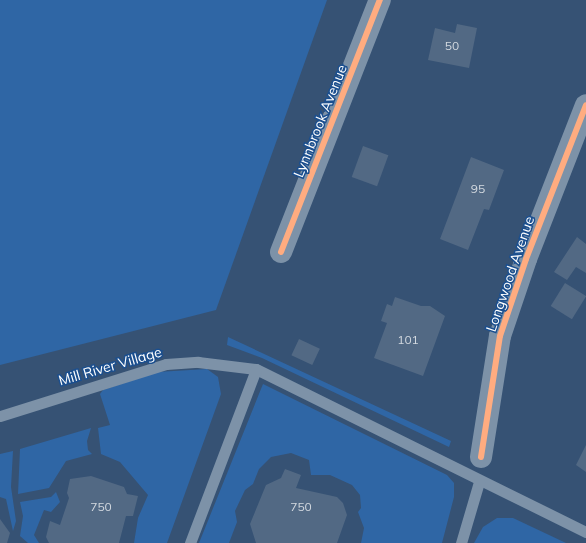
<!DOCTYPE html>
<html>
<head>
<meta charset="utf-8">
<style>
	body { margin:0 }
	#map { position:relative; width:586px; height:543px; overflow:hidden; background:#365274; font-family:Mulish,sans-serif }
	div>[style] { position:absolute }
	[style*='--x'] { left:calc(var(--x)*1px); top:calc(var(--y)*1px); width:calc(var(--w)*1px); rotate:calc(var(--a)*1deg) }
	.green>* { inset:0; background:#2f66a5 }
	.building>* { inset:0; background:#526984; transform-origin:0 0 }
	.lane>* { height:11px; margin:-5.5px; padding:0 5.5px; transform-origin:5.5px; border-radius:5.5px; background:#7d92a8 }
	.street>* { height:22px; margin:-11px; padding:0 11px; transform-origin:11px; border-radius:11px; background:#7d92a8 }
	.cycleway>* { height:6px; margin:-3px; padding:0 3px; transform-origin:3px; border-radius:3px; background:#ffac80 }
	span { translate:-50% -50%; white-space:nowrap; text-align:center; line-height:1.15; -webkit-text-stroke:3px #1b4f8f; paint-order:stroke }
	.number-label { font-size:12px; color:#d4dae0 }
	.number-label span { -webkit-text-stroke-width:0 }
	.street-label { font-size:14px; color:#fff }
</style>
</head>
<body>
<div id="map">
	<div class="green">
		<div style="clip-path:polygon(0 0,327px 0,216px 310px,0 365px)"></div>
		<div style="clip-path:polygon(228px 337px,451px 441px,449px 447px,262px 358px,227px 345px)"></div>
		<div style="clip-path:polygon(207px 369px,218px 377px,221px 394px,167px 543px,134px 543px,138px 518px,148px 495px,120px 462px,101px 454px,98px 428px,110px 425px,100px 394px,103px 390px,157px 372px)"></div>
		<div style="clip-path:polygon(263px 384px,447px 475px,454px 483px,454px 497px,442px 543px,361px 543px,364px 528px,358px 512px,361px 508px,360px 495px,352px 485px,330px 475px,311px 475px,309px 460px,291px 453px,271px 457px,259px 469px,253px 484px,245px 490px,235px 511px,237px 522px,229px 543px,199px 543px)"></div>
		<div style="clip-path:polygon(91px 428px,87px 441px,88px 450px,92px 454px,66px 461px,49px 488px,18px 494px,20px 449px)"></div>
		<div style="clip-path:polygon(13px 451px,11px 487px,16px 521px,13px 531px,6px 499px,0 497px,0 454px)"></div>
		<div style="clip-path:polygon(56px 492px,60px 502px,51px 512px,44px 510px,34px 535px,39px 543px,28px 543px,20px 536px,23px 516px,20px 502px,51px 497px)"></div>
		<div style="clip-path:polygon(497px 518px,513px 518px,566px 543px,474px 543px,483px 527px)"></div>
	</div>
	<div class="building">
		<div style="clip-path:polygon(457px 24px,477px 28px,469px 68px,428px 60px,435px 28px,455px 33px)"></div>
		<div style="left:363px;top:146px;width:27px;height:33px;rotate:20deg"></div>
		<div style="clip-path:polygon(471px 157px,504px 170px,489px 210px,484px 209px,468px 250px,440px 239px)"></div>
		<div style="clip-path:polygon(577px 237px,586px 244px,586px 273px,576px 267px,567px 280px,554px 272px)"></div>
		<div style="left:565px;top:283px;width:25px;height:27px;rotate:32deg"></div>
		<div style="clip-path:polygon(395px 297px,421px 306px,430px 306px,445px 316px,423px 376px,374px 358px,387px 323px,381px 321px,387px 304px,392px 306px)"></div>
		<div style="left:299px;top:339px;width:23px;height:18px;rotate:25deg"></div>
		<div style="clip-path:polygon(586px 445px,586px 472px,576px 465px)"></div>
		<div style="clip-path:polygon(285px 469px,301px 475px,296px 488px,337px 497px,343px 503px,347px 515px,337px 543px,256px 543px,250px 524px,266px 485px,281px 478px)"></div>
		<div style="clip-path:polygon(91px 476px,124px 487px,127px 494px,138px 496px,133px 516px,126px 516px,119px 543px,49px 543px,46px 537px,50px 521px,60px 525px,69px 498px,67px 493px,70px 479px)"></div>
		<div style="clip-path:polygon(0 519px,10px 533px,7px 543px,0 543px)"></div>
	</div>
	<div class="lane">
		<div style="--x:0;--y:416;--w:174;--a:-17.4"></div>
		<div style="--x:166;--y:364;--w:32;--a:-4"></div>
		<div style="--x:198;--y:362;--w:58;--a:6.9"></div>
		<div style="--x:256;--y:369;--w:368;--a:26.3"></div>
		<div style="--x:190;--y:543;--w:186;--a:-69.2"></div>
		<div style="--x:461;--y:543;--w:64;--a:-73.6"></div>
	</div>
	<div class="street">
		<div style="--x:281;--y:252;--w:271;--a:-68.6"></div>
		<div style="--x:481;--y:457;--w:122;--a:-81.1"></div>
		<div style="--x:500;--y:336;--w:81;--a:-71.3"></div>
		<div style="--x:526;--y:259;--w:165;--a:-68.7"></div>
	</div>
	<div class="cycleway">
		<div style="--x:281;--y:252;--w:271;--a:-68.6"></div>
		<div style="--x:481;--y:457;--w:122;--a:-81.1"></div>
		<div style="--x:500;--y:336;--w:81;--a:-71.3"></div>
		<div style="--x:526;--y:259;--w:165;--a:-68.7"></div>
	</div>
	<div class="number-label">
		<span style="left:452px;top:46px">50</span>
		<span style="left:478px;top:189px">95</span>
		<span style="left:408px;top:340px">101</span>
		<span style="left:101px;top:507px">750</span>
		<span style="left:301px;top:507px">750</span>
	</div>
	<div class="street-label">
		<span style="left:320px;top:121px;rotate:-68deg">Lynnbrook Avenue</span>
		<span style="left:510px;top:274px;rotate:-71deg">Longwood Avenue</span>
		<span style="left:110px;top:366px;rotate:-16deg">Mill River Village</span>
	</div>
</div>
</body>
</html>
